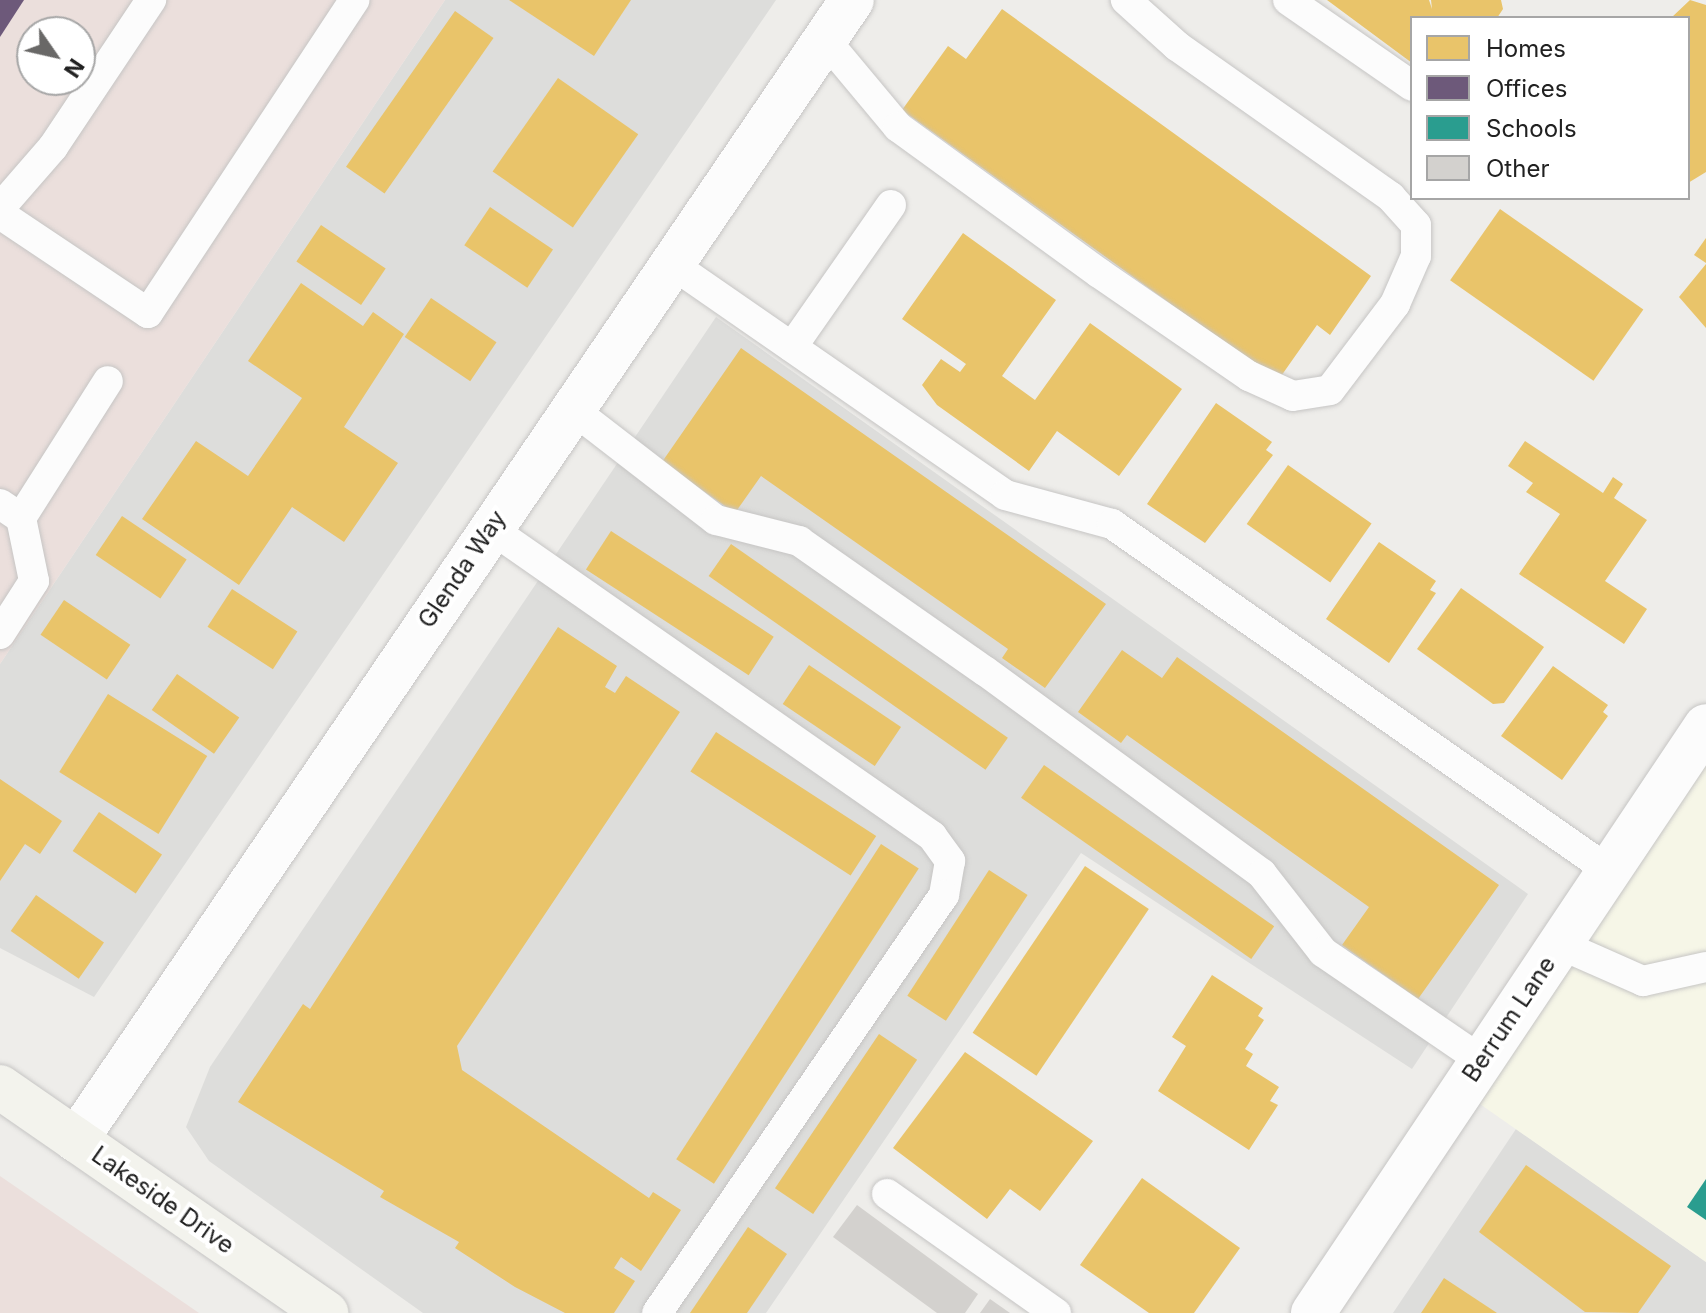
<!DOCTYPE html>
<html>
<head>
<meta charset="utf-8">
<style>
	body { margin:0 }
	#map { position:relative; width:1706px; height:1313px; overflow:hidden; background:#eeedea; font-family:Inter,sans-serif }
	div>[style] { position:absolute }
	[style*='--x'] { left:calc(var(--x)*1px); top:calc(var(--y)*1px); width:calc(var(--w)*1px); rotate:calc(var(--a)*1deg) }
	.residential>* { inset:0; background:#dddddb }
	.commercial>* { inset:0; background:#ebdfdc }
	.education>* { inset:0; background:#f6f6e7 }
	.homes>* { inset:0; background:#e9c46a; transform-origin:0 0 }
	.offices>* { inset:0; background:#6d597a }
	.schools>* { inset:0; background:#2a9d8f }
	.building>* { inset:0; background:#d3d1ce }
	.roads { filter:drop-shadow(0 0 2px #c6c5c4) drop-shadow(0 0 2px #c6c5c4) }
	.lane>* { height:30px; margin:-15px; padding:0 15px; transform-origin:15px; border-radius:15px; background:#fcfcfc }
	.street>* { height:44px; margin:-22px; padding:0 22px; transform-origin:22px; border-radius:22px; background:#fcfcfc }
	.secondary>* { height:44px; margin:-22px; padding:0 22px; transform-origin:22px; border-radius:22px; background:#f3f3ed }
	span { translate:-50% -50%; white-space:nowrap; text-align:center; line-height:1.15; -webkit-text-stroke:8px #fff; paint-order:stroke }
	.street-label { font-size:24px; color:#212121 }
	.legend { position:absolute; left:1410px; top:16px; width:280px; height:184px; box-sizing:border-box; background:#fff; border:2px solid #a6a6a6; margin:0; padding:10px 14px; list-style:none; font-size:24px; color:#212121 }
	.legend li { display:flex; align-items:center; gap:16px; height:40px }
	.legend b { width:40px; border:2px solid #a6a6a6 }
	.north { position:absolute; left:16px; top:16px; width:80px; height:80px; box-sizing:border-box; background:#fff; border:2px solid #a6a6a6; border-radius:50%; rotate:124deg; font-size:22px; font-weight:700; line-height:32px; text-align:center; color:#212121 }
	.north::after { content:''; display:block; margin:auto; width:28px; height:36px; background:#696867; clip-path:polygon(50% 0,100% 100%,50% 72%,0 100%) }
</style>
</head>
<body>
<div id="map">
	<div class="residential">
		<div style="clip-path:polygon(445px 0,776px 0,94px 997px,0 948px,0 664px)"></div>
		<div style="clip-path:polygon(716px 317px,1528px 894px,1412px 1069px,1081px 853px,766px 1313px,423px 1313px,209px 1161px,186px 1127px,210px 1067px)"></div>
		<div style="clip-path:polygon(1516px 1129px,1706px 1262px,1706px 1313px,1393px 1313px)"></div>
	</div>
	<div class="commercial">
		<div style="clip-path:polygon(evenodd,0 0,445px 0,0 664px,0 0,32px 32px,80px 32px,80px 80px,32px 80px,32px 32px)"></div>
		<div style="clip-path:polygon(0 1176px,199px 1313px,0 1313px)"></div>
	</div>
	<div class="education">
		<div style="clip-path:polygon(1706px 726px,1706px 1262px,1460px 1090px)"></div>
	</div>
	<div class="homes">
		<div style="clip-path:polygon(509px 0,631px 0,594px 56px)"></div>
		<div style="clip-path:polygon(1327px 0,1429px 0,1432px 9px,1431px 0,1501px 0,1503px 9px,1497px 18px,1412px 18px,1412px 63px)"></div>
		<div style="clip-path:polygon(1690px 0,1706px 5px,1706px 172px,1688px 183px,1688px 18px,1671px 18px)"></div>
		<div style="clip-path:polygon(1002px 9px,1371px 276px,1330px 335px,1317px 325px,1279px 379px,1265px 372px,902px 110px,948px 46px,966px 59px)"></div>
		<div style="left:455px;top:11px;width:47px;height:190px;rotate:35deg"></div>
		<div style="left:558px;top:78px;width:98px;height:114px;rotate:35deg"></div>
		<div style="left:490px;top:207px;width:76px;height:46px;rotate:34deg"></div>
		<div style="left:1500px;top:209px;width:175px;height:87px;rotate:35deg"></div>
		<div style="left:321px;top:225px;width:78px;height:44px;rotate:34deg"></div>
		<div style="clip-path:polygon(963px 233px,1056px 300px,1002px 376px,1035px 400px,1090px 323px,1182px 389px,1119px 476px,1057px 431px,1029px 471px,937px 405px,922px 385px,941px 359px,960px 372px,966px 364px,902px 319px)"></div>
		<div style="clip-path:polygon(1706px 238px,1706px 263px,1694px 255px)"></div>
		<div style="clip-path:polygon(1706px 264px,1706px 328px,1679px 297px)"></div>
		<div style="clip-path:polygon(301px 283px,363px 326px,373px 312px,404px 334px,344px 427px,398px 463px,344px 542px,292px 507px,239px 585px,142px 519px,196px 441px,248px 476px,302px 398px,248px 361px)"></div>
		<div style="left:431px;top:298px;width:79px;height:47px;rotate:34deg"></div>
		<div style="clip-path:polygon(741px 348px,1106px 604px,1045px 688px,1002px 658px,1008px 649px,761px 476px,735px 513px,662px 462px)"></div>
		<div style="clip-path:polygon(1216px 403px,1272px 442px,1266px 450px,1273px 455px,1205px 543px,1147px 504px)"></div>
		<div style="clip-path:polygon(1525px 441px,1603px 493px,1613px 477px,1623px 484px,1614px 498px,1647px 520px,1605px 581px,1647px 609px,1624px 644px,1519px 574px,1560px 514px,1526px 492px,1533px 483px,1508px 466px)"></div>
		<div style="left:1288px;top:465px;width:102px;height:72px;rotate:35deg"></div>
		<div style="left:122px;top:516px;width:78px;height:47px;rotate:34deg"></div>
		<div style="left:611px;top:531px;width:194px;height:46px;rotate:33deg"></div>
		<div style="clip-path:polygon(1379px 542px,1436px 581px,1430px 590px,1436px 593px,1389px 663px,1326px 619px)"></div>
		<div style="left:731px;top:544px;width:338px;height:39px;rotate:35deg"></div>
		<div style="clip-path:polygon(1461px 588px,1544px 647px,1504px 703px,1493px 704px,1417px 649px)"></div>
		<div style="left:232px;top:589px;width:78px;height:45px;rotate:33deg"></div>
		<div style="left:64px;top:600px;width:80px;height:42px;rotate:34deg"></div>
		<div style="clip-path:polygon(558px 627px,617px 666px,605px 687px,615px 693px,626px 676px,680px 712px,457px 1046px,462px 1070px,649px 1198px,653px 1192px,681px 1210px,641px 1271px,621px 1257px,614px 1268px,635px 1281px,614px 1313px,565px 1313px,515px 1287px,455px 1248px,459px 1242px,380px 1197px,384px 1191px,238px 1102px,303px 1004px,310px 1009px)"></div>
		<div style="clip-path:polygon(1122px 650px,1162px 678px,1177px 657px,1499px 885px,1418px 999px,1342px 945px,1369px 907px,1127px 735px,1121px 743px,1078px 712px)"></div>
		<div style="left:809px;top:665px;width:111px;height:47px;rotate:34deg"></div>
		<div style="clip-path:polygon(1553px 666px,1608px 705px,1603px 712px,1608px 716px,1562px 780px,1501px 736px)"></div>
		<div style="left:177px;top:674px;width:76px;height:44px;rotate:35deg"></div>
		<div style="left:108px;top:694px;width:117px;height:92px;rotate:32deg"></div>
		<div style="left:716px;top:732px;width:191px;height:47px;rotate:33deg"></div>
		<div style="left:1044px;top:765px;width:281px;height:40px;rotate:35deg"></div>
		<div style="clip-path:polygon(0 779px,62px 821px,40px 854px,25px 844px,0 881px)"></div>
		<div style="left:99px;top:812px;width:76px;height:47px;rotate:34deg"></div>
		<div style="left:881px;top:844px;width:45px;height:376px;rotate:33deg"></div>
		<div style="left:1085px;top:866px;width:77px;height:201px;rotate:34deg"></div>
		<div style="left:989px;top:870px;width:46px;height:150px;rotate:33deg"></div>
		<div style="left:36px;top:895px;width:83px;height:44px;rotate:35deg"></div>
		<div style="clip-path:polygon(1212px 975px,1263px 1008px,1258px 1016px,1264px 1020px,1245px 1049px,1253px 1054px,1246px 1066px,1279px 1087px,1270px 1101px,1278px 1105px,1249px 1150px,1158px 1091px,1186px 1046px,1172px 1037px)"></div>
		<div style="left:879px;top:1034px;width:46px;height:186px;rotate:34deg"></div>
		<div style="clip-path:polygon(965px 1052px,1093px 1141px,1040px 1211px,1010px 1189px,987px 1219px,893px 1148px)"></div>
		<div style="clip-path:polygon(1526px 1165px,1671px 1266px,1638px 1313px,1585px 1312px,1479px 1232px)"></div>
		<div style="clip-path:polygon(1142px 1178px,1240px 1248px,1194px 1313px,1149px 1313px,1080px 1265px)"></div>
		<div style="clip-path:polygon(748px 1227px,787px 1254px,747px 1313px,690px 1313px)"></div>
		<div style="clip-path:polygon(1444px 1278px,1497px 1313px,1421px 1313px)"></div>
	</div>
	<div class="offices">
		<div style="clip-path:polygon(0 0,24px 0,0 37px)"></div>
	</div>
	<div class="schools">
		<div style="clip-path:polygon(1706px 1179px,1706px 1220px,1687px 1207px)"></div>
	</div>
	<div class="building">
		<div style="clip-path:polygon(857px 1205px,978px 1294px,965px 1313px,937px 1313px,833px 1237px)"></div>
		<div style="clip-path:polygon(990px 1299px,1010px 1313px,980px 1313px)"></div>
	</div>
	<div class="roads">
		<div class="lane">
			<div style="--x:1288;--y:0;--w:151;--a:34.7"></div>
			<div style="--x:822;--y:36;--w:119;--a:50.1"></div>
			<div style="--x:898;--y:127;--w:248;--a:36"></div>
			<div style="--x:1099;--y:273;--w:182;--a:34.5"></div>
			<div style="--x:1249;--y:376;--w:48;--a:24.4"></div>
			<div style="--x:1293;--y:396;--w:37;--a:-9"></div>
			<div style="--x:1330;--y:390;--w:108;--a:-52.9"></div>
			<div style="--x:1395;--y:304;--w:52;--a:-66.4"></div>
			<div style="--x:1416;--y:256;--w:31;--a:-90"></div>
			<div style="--x:1416;--y:225;--w:38;--a:-132"></div>
			<div style="--x:1391;--y:197;--w:262;--a:-144.8"></div>
			<div style="--x:1177;--y:46;--w:69;--a:-138"></div>
			<div style="--x:0;--y:208;--w:81;--a:-49"></div>
			<div style="--x:53;--y:147;--w:177;--a:-56.3"></div>
			<div style="--x:0;--y:214;--w:178;--a:33.8"></div>
			<div style="--x:148;--y:313;--w:375;--a:-56.6"></div>
			<div style="--x:669;--y:262;--w:409;--a:34.7"></div>
			<div style="--x:1005;--y:495;--w:111;--a:15.2"></div>
			<div style="--x:1112;--y:524;--w:605;--a:34.9"></div>
			<div style="--x:792;--y:347;--w:173;--a:-55.1"></div>
			<div style="--x:571;--y:408;--w:183;--a:37.7"></div>
			<div style="--x:716;--y:520;--w:86;--a:14.2"></div>
			<div style="--x:799;--y:541;--w:227;--a:35"></div>
			<div style="--x:985;--y:671;--w:343;--a:36.2"></div>
			<div style="--x:1262;--y:874;--w:99;--a:52"></div>
			<div style="--x:1323;--y:952;--w:191;--a:34.4"></div>
			<div style="--x:0;--y:504;--w:25;--a:34"></div>
			<div style="--x:21;--y:518;--w:64;--a:78.3"></div>
			<div style="--x:34;--y:581;--w:63;--a:122.7"></div>
			<div style="--x:21;--y:518;--w:162;--a:-57.6"></div>
			<div style="--x:490;--y:528;--w:539;--a:34.87"></div>
			<div style="--x:932;--y:836;--w:31;--a:54"></div>
			<div style="--x:950;--y:861;--w:35;--a:100"></div>
			<div style="--x:944;--y:895;--w:507;--a:124.47"></div>
			<div style="--x:1559;--y:944;--w:92;--a:23.8"></div>
			<div style="--x:1643;--y:981;--w:65;--a:-12.5"></div>
			<div style="--x:887;--y:1194;--w:207;--a:35.2"></div>
		</div>
		<div class="street">
			<div style="--x:76;--y:1140;--w:1379;--a:-55.76"></div>
			<div style="--x:1313;--y:1313;--w:706;--a:-56.2"></div>
		</div>
		<div class="secondary">
			<div style="--x:0;--y:1087;--w:397;--a:34.7"></div>
		</div>
	</div>
	<div class="street-label">
		<span style="left:462px;top:569px;rotate:-56deg">Glenda Way</span>
		<span style="left:1509px;top:1019px;rotate:-56deg">Berrum Lane</span>
		<span style="left:163px;top:1200px;rotate:35deg">Lakeside Drive</span>
	</div>
	<ul class="legend">
	<li><b style="height:22px;background:#e9c46a"></b>Homes</li>
	<li><b style="height:22px;background:#6d597a"></b>Offices</li>
	<li><b style="height:22px;background:#2a9d8f"></b>Schools</li>
	<li><b style="height:22px;background:#d3d1ce"></b>Other</li>
	</ul>
	<div class="north">N</div>
</div>
</body>
</html>
